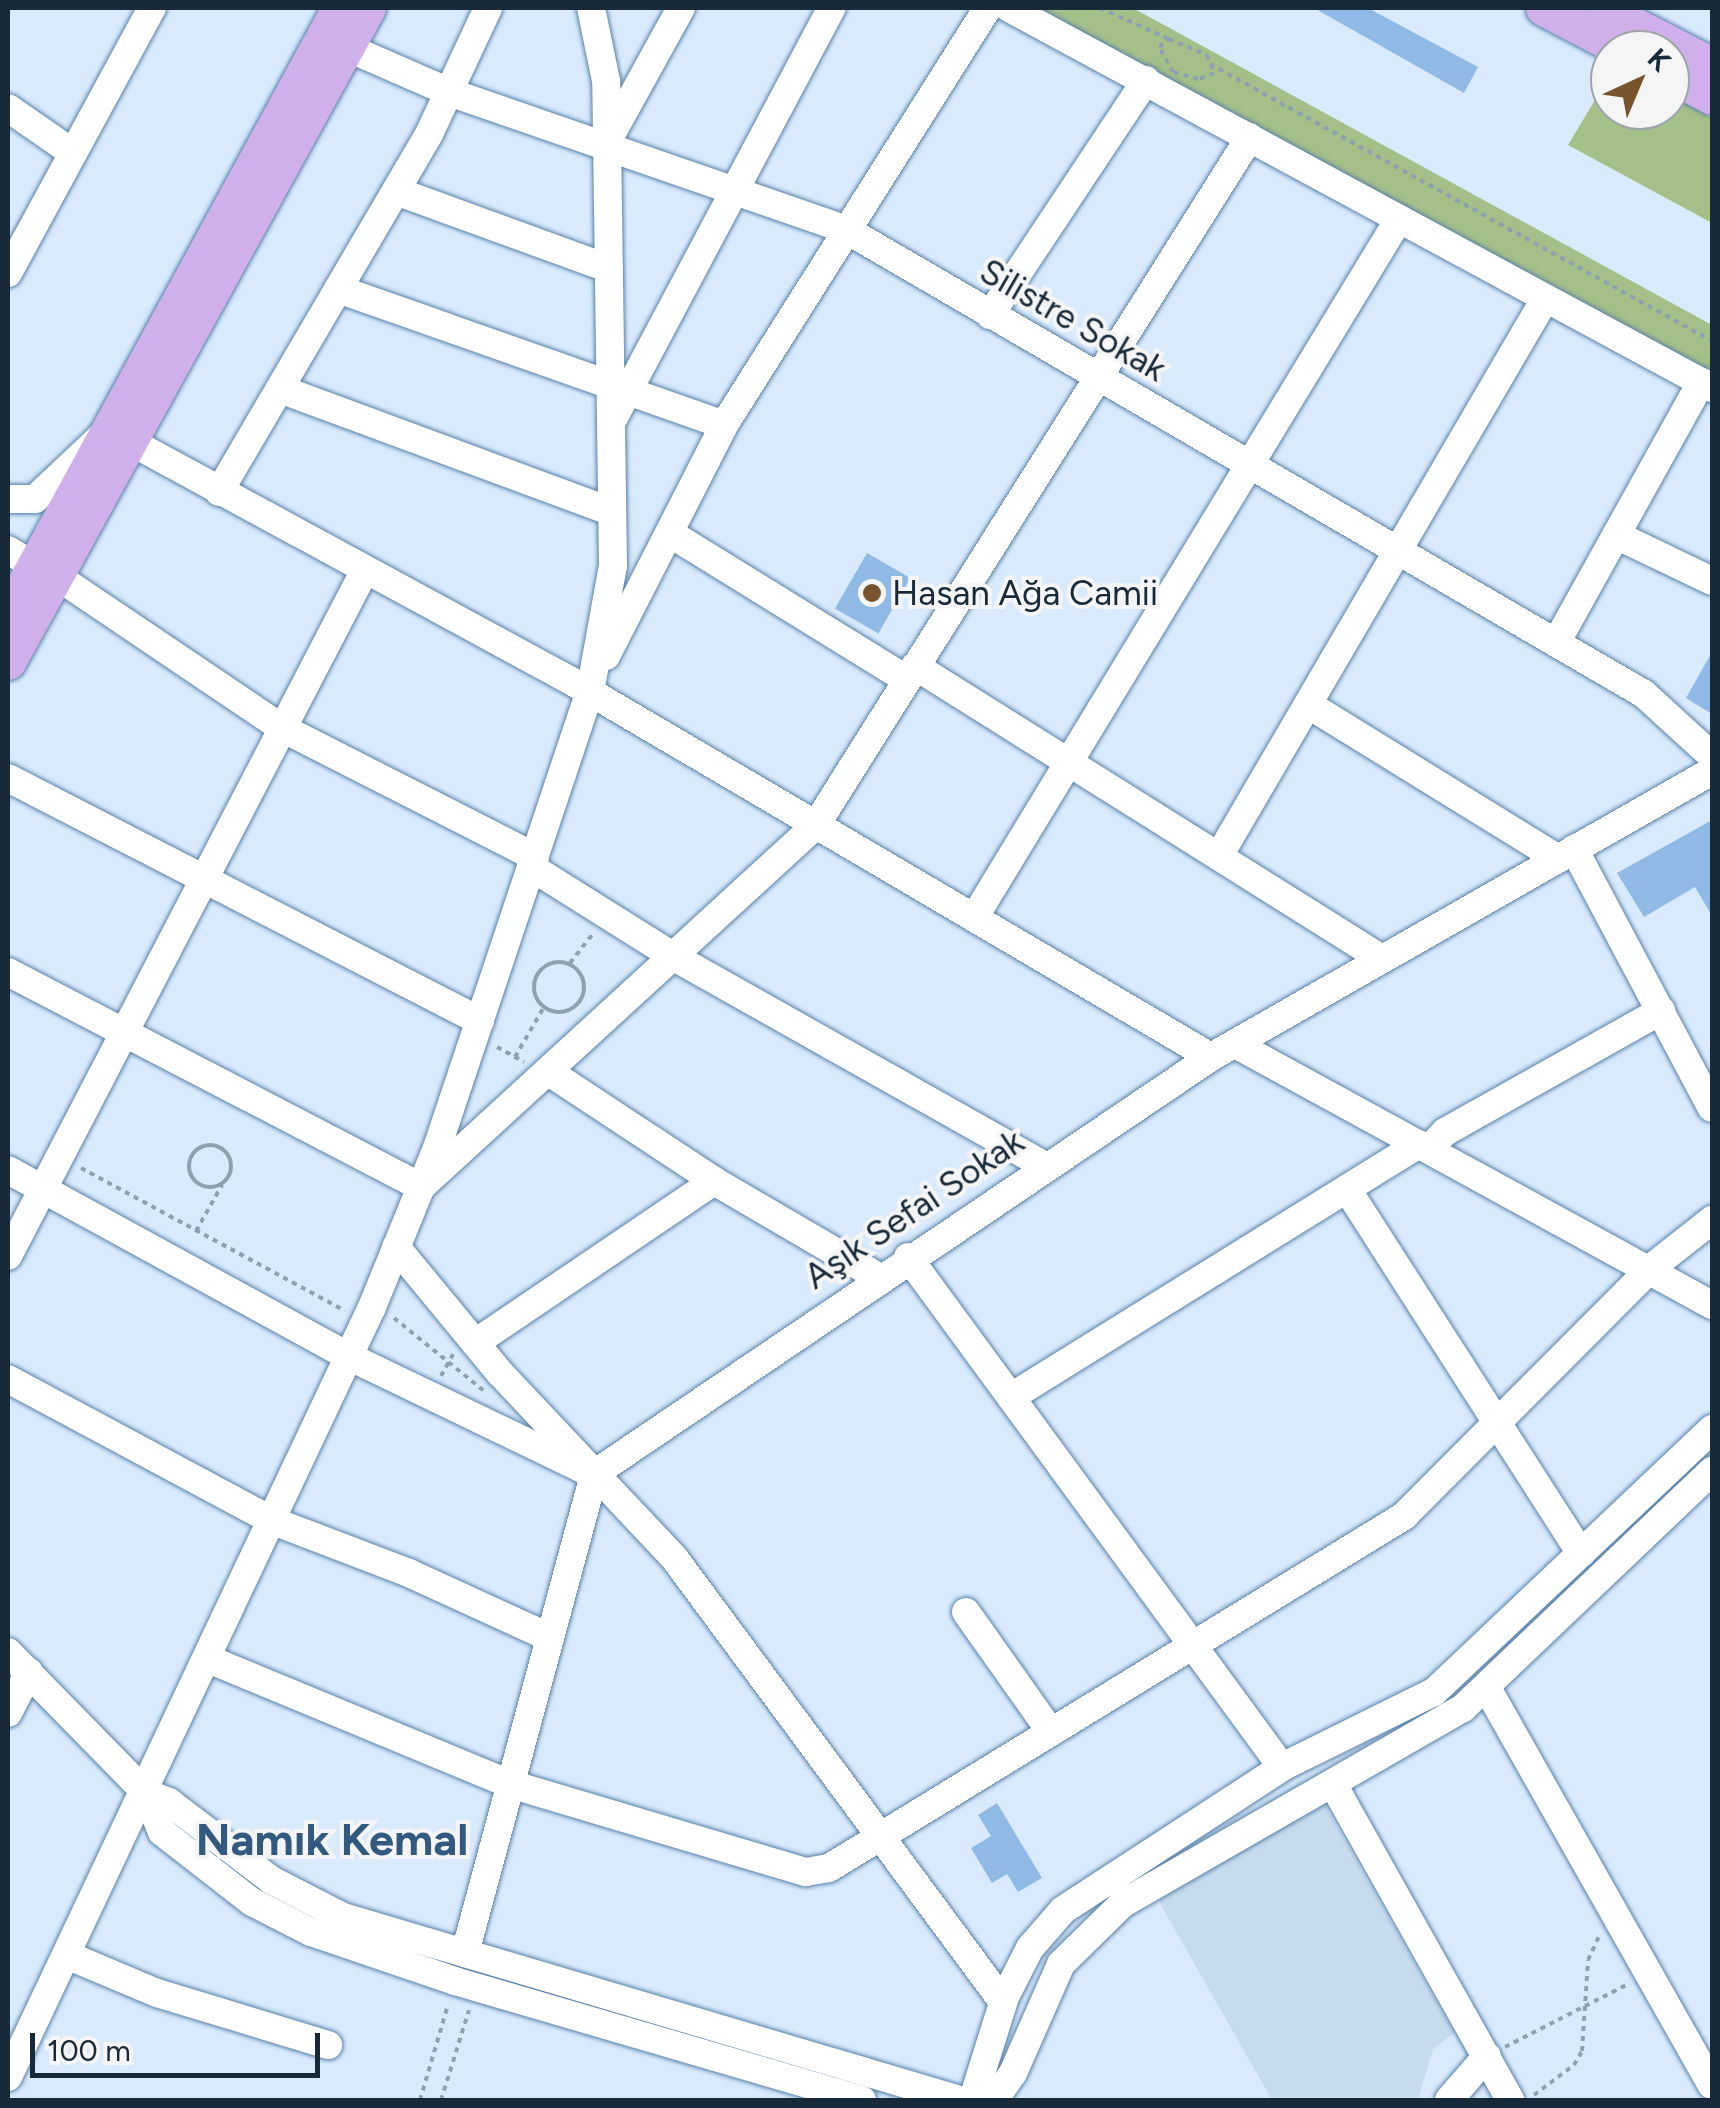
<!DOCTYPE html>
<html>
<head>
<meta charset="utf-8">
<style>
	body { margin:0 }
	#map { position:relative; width:1720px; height:2108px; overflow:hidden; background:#d9eafc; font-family:Figtree,sans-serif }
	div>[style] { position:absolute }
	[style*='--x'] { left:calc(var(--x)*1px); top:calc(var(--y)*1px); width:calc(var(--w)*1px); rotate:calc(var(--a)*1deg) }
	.built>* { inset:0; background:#c7dbee }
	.green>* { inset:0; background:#a5bf88 }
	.building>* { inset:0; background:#8fbae5; transform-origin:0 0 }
	.path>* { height:4px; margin-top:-2px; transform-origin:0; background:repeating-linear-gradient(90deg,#8fa0b1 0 5px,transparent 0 10px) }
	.path>.ring { margin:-2px; padding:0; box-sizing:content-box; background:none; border:4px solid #8fa0b1; border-radius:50% }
	.roads { filter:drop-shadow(0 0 2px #5881a9) drop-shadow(0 0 2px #5881a9) }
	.minor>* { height:28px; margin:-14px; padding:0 14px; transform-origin:14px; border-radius:14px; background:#fff }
	.major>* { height:35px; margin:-17.5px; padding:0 17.5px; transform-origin:17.5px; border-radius:17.5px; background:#d0b0eb }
	.dots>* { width:28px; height:28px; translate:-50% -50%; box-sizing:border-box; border:5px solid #f5f5f5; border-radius:50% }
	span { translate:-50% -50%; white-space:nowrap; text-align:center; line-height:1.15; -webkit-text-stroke:8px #f5f5f5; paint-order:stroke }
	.street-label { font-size:35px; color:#182a3a }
	.poi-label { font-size:35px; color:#182a3a }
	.left { translate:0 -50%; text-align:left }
	.district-label { font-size:45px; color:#325a80; font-weight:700 }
	.frame { position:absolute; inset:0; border:10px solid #182a3a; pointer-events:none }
	.north { position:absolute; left:1590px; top:30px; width:100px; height:100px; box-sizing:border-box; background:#f5f5f5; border:2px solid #9da4aa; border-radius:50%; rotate:44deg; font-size:28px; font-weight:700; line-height:40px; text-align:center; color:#182a3a }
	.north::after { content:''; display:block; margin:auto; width:35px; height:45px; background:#77542d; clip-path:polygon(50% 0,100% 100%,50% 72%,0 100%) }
	.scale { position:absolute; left:30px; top:2033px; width:290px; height:45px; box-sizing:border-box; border:5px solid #182a3a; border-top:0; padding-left:12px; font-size:30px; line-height:35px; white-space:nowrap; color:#182a3a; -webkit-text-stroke:8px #f5f5f5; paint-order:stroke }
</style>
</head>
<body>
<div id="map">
	<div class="built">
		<div style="clip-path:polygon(1324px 1804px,1454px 2033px,1433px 2049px,1418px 2100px,1272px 2100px,1158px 1900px)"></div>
	</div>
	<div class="green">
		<div style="clip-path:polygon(1010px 8px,1133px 8px,1712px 325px,1712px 388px)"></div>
		<div style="clip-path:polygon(1610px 75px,1610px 110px,1670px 110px,1670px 95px,1712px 118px,1712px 223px,1568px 145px)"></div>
	</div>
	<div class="building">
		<div style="clip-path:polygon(1314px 8px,1368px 8px,1478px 67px,1464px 93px)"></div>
		<div style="left:867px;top:553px;width:50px;height:64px;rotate:30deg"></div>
		<div style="clip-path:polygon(1712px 652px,1712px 714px,1686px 698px)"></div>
		<div style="clip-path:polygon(1712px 820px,1712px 916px,1695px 887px,1644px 917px,1617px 873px)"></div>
		<div style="clip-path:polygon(997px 1803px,1042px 1878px,1018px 1892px,1007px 1874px,992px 1883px,971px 1848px,991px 1836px,978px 1815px)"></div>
	</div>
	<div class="path">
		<div style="--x:1100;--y:8;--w:76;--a:24.2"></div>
		<div style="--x:1169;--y:39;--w:41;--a:22.8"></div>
		<div style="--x:1207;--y:55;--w:19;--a:69"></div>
		<div style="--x:1214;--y:73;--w:17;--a:159"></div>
		<div style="--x:1198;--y:79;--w:26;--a:-164"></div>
		<div style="--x:1173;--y:72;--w:29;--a:-119"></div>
		<div style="--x:1159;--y:47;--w:13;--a:-39"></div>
		<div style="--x:1210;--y:64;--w:573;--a:28.89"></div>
		<div class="ring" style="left:534px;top:962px;width:46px;height:46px"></div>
		<div style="--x:570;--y:963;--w:36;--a:-52"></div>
		<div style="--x:497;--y:1047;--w:31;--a:29"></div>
		<div style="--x:515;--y:1057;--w:58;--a:-59.9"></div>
		<div class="ring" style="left:189px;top:1145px;width:38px;height:38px"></div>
		<div style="--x:81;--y:1168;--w:300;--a:28.4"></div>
		<div style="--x:196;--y:1231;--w:53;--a:-60.5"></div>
		<div style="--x:394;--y:1318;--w:116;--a:39"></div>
		<div style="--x:441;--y:1376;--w:25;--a:-61"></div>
		<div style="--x:1505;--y:2047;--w:140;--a:-27.1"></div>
		<div style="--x:1534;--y:2095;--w:50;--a:-36.9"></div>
		<div style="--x:1574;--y:2065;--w:16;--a:-60"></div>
		<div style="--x:1582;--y:2051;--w:91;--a:-86.2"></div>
		<div style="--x:1588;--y:1960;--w:29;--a:-65"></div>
		<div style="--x:420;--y:2100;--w:99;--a:-73.6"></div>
		<div style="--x:441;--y:2100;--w:94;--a:-72.7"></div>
	</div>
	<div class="roads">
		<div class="minor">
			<div style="--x:1009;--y:8;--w:799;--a:28.39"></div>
			<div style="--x:346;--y:47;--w:112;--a:23.6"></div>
			<div style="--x:449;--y:92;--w:419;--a:19.1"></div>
			<div style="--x:845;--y:229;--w:924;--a:30.2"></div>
			<div style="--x:1644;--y:694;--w:92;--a:42.4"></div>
			<div style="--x:8;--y:108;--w:79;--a:34.7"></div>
			<div style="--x:607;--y:142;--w:153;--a:-61.1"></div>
			<div style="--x:396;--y:191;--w:226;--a:20"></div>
			<div style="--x:8;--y:273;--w:302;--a:-61.5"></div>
			<div style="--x:338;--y:289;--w:409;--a:19.4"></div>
			<div style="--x:990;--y:315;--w:282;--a:-56.4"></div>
			<div style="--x:280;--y:389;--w:354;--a:20.3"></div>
			<div style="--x:612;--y:421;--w:468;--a:-62"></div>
			<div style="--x:219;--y:492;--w:417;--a:-59.6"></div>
			<div style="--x:430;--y:132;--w:137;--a:-64.9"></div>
			<div style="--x:8;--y:499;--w:27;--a:0"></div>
			<div style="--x:35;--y:499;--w:96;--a:-43.3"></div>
			<div style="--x:105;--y:433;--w:30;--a:20"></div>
			<div style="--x:133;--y:443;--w:501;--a:28.51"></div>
			<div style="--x:573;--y:682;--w:740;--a:30.45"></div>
			<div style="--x:671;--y:534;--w:276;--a:31.7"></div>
			<div style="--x:1616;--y:535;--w:106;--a:25.6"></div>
			<div style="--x:8;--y:550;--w:48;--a:31.4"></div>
			<div style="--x:58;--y:577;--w:270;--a:34"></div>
			<div style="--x:282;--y:728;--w:284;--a:27"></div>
			<div style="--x:1556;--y:643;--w:299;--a:-60.9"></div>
			<div style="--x:606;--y:656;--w:259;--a:-62.9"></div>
			<div style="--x:724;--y:425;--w:494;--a:-57.7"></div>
			<div style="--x:915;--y:666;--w:551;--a:32.1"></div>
			<div style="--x:1309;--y:705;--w:293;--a:31.7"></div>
			<div style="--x:8;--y:778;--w:531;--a:27.24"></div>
			<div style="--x:1574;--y:849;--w:293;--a:62"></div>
			<div style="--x:1219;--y:856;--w:645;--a:-59.66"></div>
			<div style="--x:531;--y:867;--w:171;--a:32.1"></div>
			<div style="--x:676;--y:958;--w:424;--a:29.4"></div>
			<div style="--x:974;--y:918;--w:818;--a:-58.7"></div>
			<div style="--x:8;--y:972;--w:466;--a:27.5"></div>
			<div style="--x:421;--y:1187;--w:536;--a:-42.5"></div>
			<div style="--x:816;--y:825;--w:813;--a:-57.76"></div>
			<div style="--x:1235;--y:1044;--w:544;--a:28.69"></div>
			<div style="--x:549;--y:1072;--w:198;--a:33.4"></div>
			<div style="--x:714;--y:1181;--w:190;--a:30.3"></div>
			<div style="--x:1429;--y:1149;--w:23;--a:-47"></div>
			<div style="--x:1445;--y:1132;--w:248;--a:-29.3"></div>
			<div style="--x:8;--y:1170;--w:390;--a:28.7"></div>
			<div style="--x:350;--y:1357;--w:259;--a:25.7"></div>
			<div style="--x:1347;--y:1189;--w:433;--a:57.3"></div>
			<div style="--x:396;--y:1247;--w:163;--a:50.5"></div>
			<div style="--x:500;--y:1373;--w:255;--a:46.7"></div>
			<div style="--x:675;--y:1559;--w:551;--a:53.48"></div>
			<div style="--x:8;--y:1256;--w:773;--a:-62.51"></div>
			<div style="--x:908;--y:1257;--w:632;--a:53.75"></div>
			<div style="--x:475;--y:1343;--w:289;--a:-34.1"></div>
			<div style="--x:8;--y:1379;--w:301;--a:28.2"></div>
			<div style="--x:273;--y:1521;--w:146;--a:20.9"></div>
			<div style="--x:409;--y:1573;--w:154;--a:24.6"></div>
			<div style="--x:1011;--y:1397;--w:480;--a:-31.8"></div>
			<div style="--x:966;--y:1612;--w:147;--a:54.7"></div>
			<div style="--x:8;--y:1652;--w:197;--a:45.6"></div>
			<div style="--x:146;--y:1793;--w:42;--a:67.7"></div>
			<div style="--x:162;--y:1832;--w:114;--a:37.9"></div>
			<div style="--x:252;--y:1902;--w:66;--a:27"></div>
			<div style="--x:311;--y:1932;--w:152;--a:18.8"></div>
			<div style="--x:455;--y:1981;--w:424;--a:16.3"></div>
			<div style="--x:208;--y:1659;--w:327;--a:22.5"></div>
			<div style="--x:510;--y:1784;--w:309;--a:16.6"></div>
			<div style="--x:806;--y:1872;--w:23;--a:-10"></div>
			<div style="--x:829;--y:1868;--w:674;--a:-31.47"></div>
			<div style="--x:1404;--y:1516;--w:350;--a:-45.1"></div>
			<div style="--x:1651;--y:1268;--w:78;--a:-38.2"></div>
			<div style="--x:1487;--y:1688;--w:456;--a:60.5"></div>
			<div style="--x:8;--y:1713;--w:46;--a:-62.9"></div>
			<div style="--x:1334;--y:1786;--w:360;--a:60.7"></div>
			<div style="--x:146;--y:1793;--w:25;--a:21"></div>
			<div style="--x:169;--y:1802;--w:128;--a:37.4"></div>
			<div style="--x:271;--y:1880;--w:81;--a:27.2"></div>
			<div style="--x:343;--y:1917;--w:644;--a:16.52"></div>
			<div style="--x:465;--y:1953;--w:496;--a:-74.9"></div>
			<div style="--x:594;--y:1474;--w:745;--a:-34.05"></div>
			<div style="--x:1211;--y:1057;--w:577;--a:-29.72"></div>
			<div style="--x:69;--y:1956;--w:95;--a:22.8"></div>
			<div style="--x:157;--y:1993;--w:179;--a:16.9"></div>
			<div style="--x:8;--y:2077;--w:852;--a:-64.7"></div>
			<div style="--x:372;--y:1307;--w:172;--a:-67.8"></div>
			<div style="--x:437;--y:1148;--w:481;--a:-71.5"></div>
			<div style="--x:590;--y:692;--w:128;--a:-79.7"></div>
			<div style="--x:613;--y:566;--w:485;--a:-90.8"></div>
			<div style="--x:606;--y:81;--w:75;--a:-101.6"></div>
			<div style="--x:973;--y:2099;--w:107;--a:-72.6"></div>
			<div style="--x:1005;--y:1997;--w:55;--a:-63"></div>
			<div style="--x:1030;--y:1948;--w:50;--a:-49"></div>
			<div style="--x:1063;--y:1910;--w:262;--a:-33.1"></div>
			<div style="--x:1282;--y:1767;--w:169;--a:-26.3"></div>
			<div style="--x:1434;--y:1692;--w:383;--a:-43.4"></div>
			<div style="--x:994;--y:2100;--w:33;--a:-55"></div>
			<div style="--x:1013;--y:2073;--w:119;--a:-66.2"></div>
			<div style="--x:1061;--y:1964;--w:86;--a:-44.5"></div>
			<div style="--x:1122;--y:1904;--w:393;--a:-29.9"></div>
			<div style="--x:1463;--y:1708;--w:344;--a:-43.6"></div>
			<div style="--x:1449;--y:2100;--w:58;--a:-49.2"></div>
		</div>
		<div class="major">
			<div style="--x:1543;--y:8;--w:90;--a:27.7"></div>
			<div style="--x:1602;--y:8;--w:124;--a:27.4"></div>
			<div style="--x:1670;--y:75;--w:47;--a:27.6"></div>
			<div style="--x:8;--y:614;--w:691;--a:-61.36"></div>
			<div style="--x:8;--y:662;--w:747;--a:-61.17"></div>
		</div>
	</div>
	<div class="dots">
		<div style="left:872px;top:593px;background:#77542d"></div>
	</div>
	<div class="street-label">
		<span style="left:1073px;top:320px;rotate:30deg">Silistre Sokak</span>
		<span style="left:914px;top:1209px;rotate:-34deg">Aşık Sefai Sokak</span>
	</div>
	<div class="poi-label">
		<span class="left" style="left:892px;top:593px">Hasan Ağa Camii</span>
	</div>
	<div class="district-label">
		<span style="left:332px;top:1840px">Namık Kemal</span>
	</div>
	<div class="frame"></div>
	<div class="north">K</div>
	<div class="scale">100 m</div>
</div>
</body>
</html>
